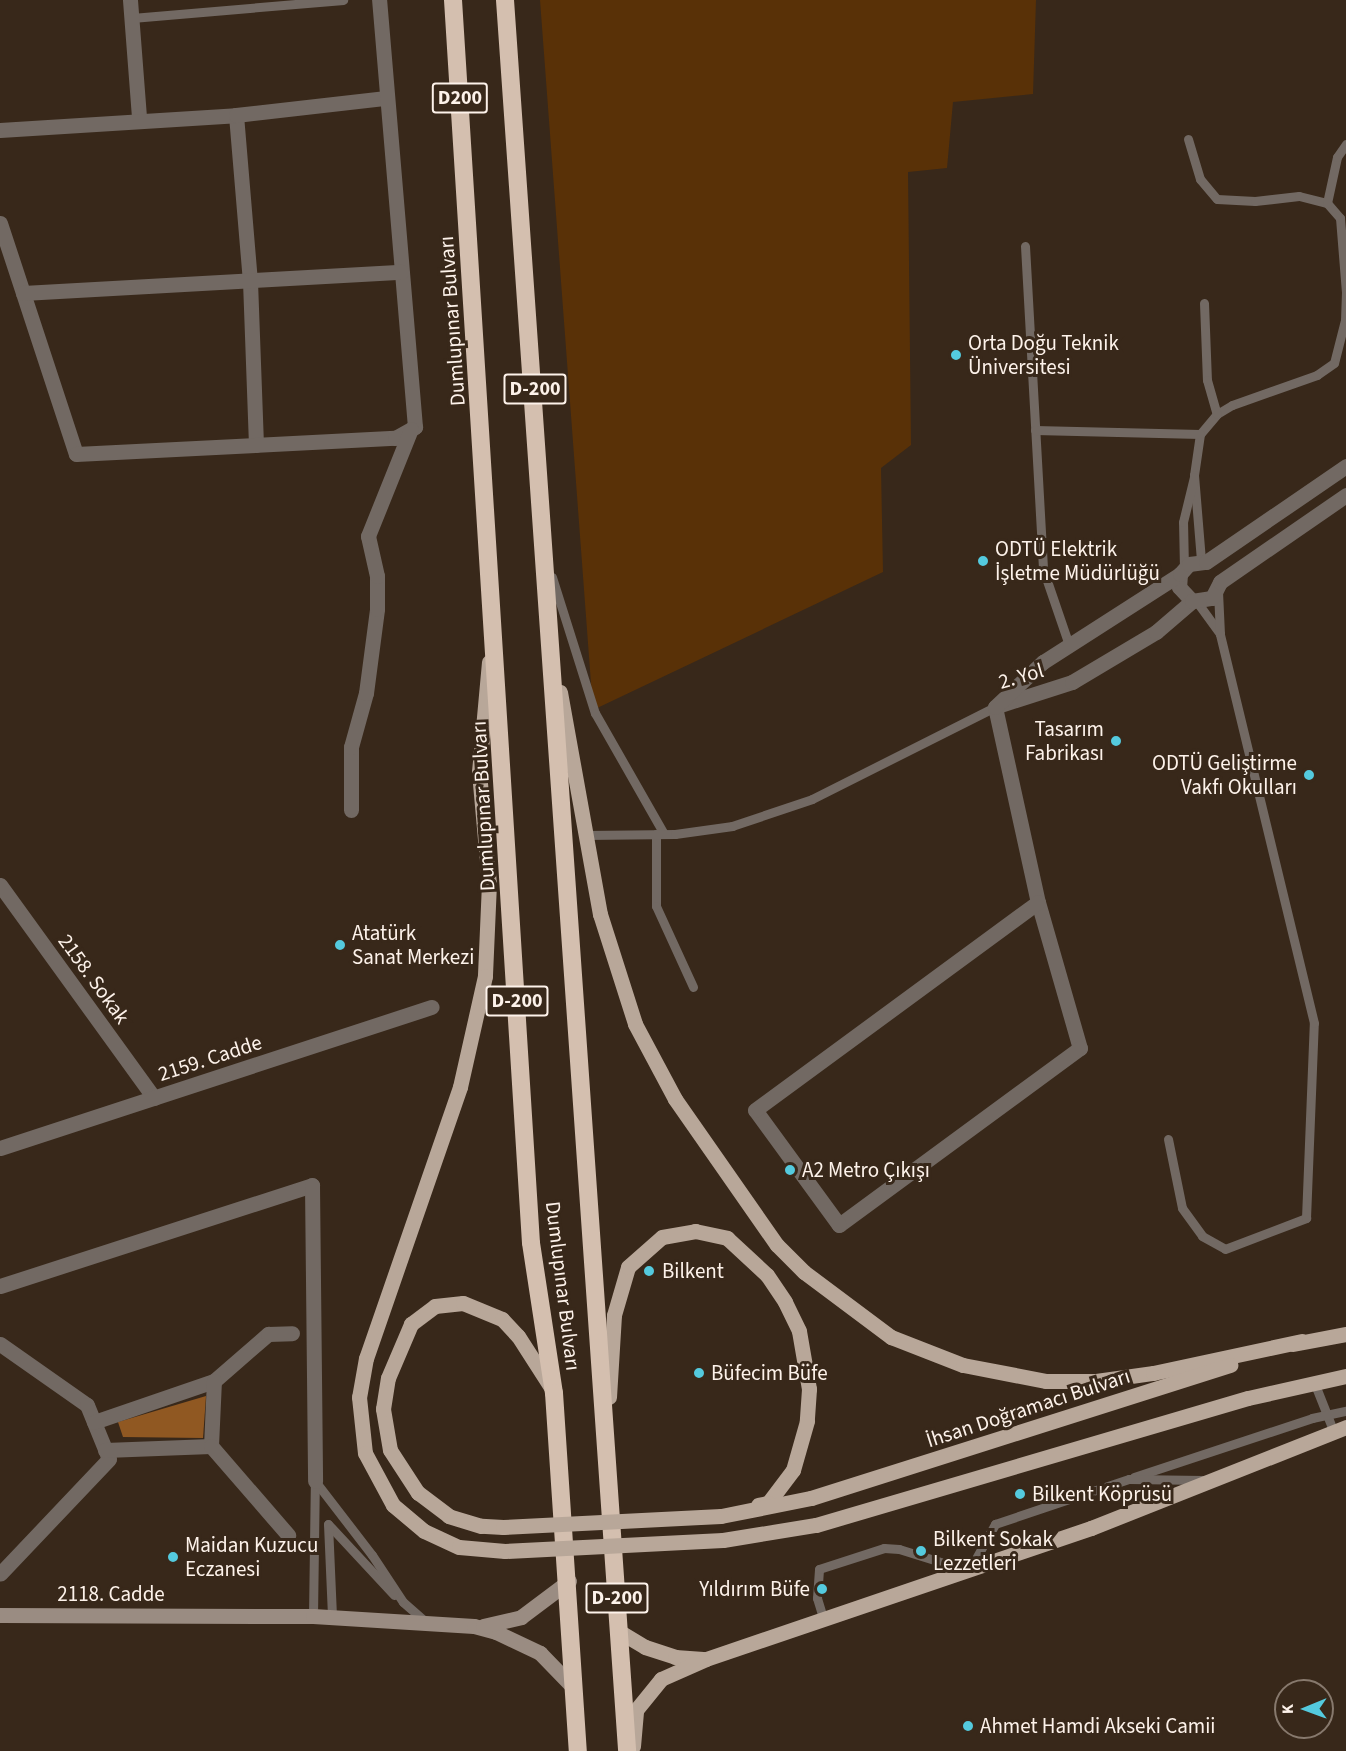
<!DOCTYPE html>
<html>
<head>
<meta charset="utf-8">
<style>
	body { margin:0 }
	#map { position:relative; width:1346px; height:1751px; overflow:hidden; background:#38281a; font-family:"Source Sans 3",sans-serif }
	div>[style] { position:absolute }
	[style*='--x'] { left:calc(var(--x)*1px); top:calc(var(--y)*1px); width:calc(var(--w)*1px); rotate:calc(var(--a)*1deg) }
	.green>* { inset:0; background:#593107 }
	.water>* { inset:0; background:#905822 }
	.lane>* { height:9px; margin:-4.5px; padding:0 4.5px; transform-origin:4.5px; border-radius:4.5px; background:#726963 }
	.street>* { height:15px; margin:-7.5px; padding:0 7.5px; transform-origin:7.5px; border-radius:7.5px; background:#726963 }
	.secondary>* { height:15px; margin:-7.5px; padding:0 7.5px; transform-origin:7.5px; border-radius:7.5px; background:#9a8c82 }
	.primary>* { height:15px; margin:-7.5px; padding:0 7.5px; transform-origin:7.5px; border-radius:7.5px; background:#b8a799 }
	.highway>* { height:18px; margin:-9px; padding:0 9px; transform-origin:9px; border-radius:9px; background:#d4bfaf }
	.primary-bridge>* { height:15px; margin:-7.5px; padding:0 7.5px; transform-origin:7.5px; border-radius:7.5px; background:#b8a799 }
	.dots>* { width:16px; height:16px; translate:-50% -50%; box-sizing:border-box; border:3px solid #38281a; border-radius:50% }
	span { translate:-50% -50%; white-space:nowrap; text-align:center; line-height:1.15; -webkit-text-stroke:6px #38281a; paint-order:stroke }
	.shield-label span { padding:2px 4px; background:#38281a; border:2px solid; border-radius:4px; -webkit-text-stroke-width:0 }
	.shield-label { font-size:20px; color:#fdf2ea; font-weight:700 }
	.street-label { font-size:21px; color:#fdf2ea }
	.poi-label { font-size:21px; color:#fdf2ea }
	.left { translate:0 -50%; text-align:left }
	.right { translate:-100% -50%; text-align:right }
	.north { position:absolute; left:1274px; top:1679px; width:60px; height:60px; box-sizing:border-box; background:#38281a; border:2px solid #87796d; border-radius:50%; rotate:269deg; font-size:16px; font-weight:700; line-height:24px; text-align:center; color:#fdf2ea }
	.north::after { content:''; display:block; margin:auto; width:21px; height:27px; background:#54cade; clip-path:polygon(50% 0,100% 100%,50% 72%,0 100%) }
</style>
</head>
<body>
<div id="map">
	<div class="green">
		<div style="clip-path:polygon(540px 0,1036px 0,1033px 94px,953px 102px,947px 168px,908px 172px,911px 445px,881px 468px,883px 572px,593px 710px)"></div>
	</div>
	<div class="water">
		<div style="clip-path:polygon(206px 1396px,203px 1438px,123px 1437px,118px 1422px)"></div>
	</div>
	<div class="lane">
		<div style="--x:132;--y:18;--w:212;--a:-4.9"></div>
		<div style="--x:1188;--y:139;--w:42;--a:73.3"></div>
		<div style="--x:1200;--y:179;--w:26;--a:50"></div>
		<div style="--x:1217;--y:199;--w:38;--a:3"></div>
		<div style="--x:1255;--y:201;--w:44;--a:-6.5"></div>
		<div style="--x:1299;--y:196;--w:29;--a:14"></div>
		<div style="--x:1327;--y:203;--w:20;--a:49"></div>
		<div style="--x:1340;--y:218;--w:74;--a:85.4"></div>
		<div style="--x:1346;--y:292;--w:28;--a:92"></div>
		<div style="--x:1345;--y:320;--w:44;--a:104.3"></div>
		<div style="--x:1334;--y:363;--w:21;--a:145"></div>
		<div style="--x:1317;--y:375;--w:90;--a:160.6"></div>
		<div style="--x:1232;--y:405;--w:17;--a:149"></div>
		<div style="--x:1217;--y:414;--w:26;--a:130"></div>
		<div style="--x:1200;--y:434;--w:41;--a:98.3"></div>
		<div style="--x:1194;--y:475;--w:86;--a:85.3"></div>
		<div style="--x:1327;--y:203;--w:47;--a:-77.7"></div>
		<div style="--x:1337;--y:157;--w:16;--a:-55"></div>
		<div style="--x:1025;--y:246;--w:324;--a:86.8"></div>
		<div style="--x:1043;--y:569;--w:80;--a:71.1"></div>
		<div style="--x:1204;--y:303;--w:77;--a:87.8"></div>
		<div style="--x:1207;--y:380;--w:35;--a:74"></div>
		<div style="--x:1035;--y:430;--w:165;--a:1.4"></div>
		<div style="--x:1184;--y:568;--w:46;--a:-91.2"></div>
		<div style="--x:1183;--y:522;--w:46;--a:-76.3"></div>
		<div style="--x:552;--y:577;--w:143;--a:72.5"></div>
		<div style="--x:595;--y:713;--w:139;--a:60.3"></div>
		<div style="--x:1197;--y:602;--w:39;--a:54"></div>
		<div style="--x:656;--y:834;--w:72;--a:90"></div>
		<div style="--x:656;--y:906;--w:89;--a:65.4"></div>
		<div style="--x:586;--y:835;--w:89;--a:-0.6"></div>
		<div style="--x:675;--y:834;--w:58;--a:-8"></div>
		<div style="--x:732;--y:826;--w:84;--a:-18.6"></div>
		<div style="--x:812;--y:799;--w:205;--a:-26.7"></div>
		<div style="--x:1168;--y:1139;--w:70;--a:78.5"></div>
		<div style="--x:1182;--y:1208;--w:34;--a:54"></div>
		<div style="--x:1202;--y:1236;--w:26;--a:29"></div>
		<div style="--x:1225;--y:1249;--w:87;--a:-20.9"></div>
		<div style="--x:1306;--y:1218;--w:195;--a:-87.7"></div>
		<div style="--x:1314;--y:1023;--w:400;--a:-103.6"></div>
		<div style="--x:1220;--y:634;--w:42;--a:-92.7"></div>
		<div style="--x:1314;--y:1382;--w:52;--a:68.4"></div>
		<div style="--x:1134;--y:1477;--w:188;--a:-18.3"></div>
		<div style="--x:1312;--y:1418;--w:35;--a:-12"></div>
		<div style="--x:315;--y:1481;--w:93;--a:52.4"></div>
		<div style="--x:372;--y:1555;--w:56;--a:56.6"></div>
		<div style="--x:403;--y:1602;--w:29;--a:41"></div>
		<div style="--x:328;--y:1524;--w:97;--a:47.1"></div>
		<div style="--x:328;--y:1524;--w:93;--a:87.5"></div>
		<div style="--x:313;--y:1616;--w:135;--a:-89.2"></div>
		<div style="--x:824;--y:1621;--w:24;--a:-107"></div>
		<div style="--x:817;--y:1598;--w:29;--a:-86"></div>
		<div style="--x:819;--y:1569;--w:68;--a:-17.9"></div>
		<div style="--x:884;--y:1548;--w:15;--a:4"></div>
		<div style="--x:899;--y:1549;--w:73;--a:17.4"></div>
		<div style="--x:969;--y:1571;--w:54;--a:-61"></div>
		<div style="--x:995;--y:1524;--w:141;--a:-18.6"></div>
		<div style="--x:1129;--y:1479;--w:75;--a:0.8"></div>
	</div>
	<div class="street">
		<div style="--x:130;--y:0;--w:118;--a:85.6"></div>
		<div style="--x:236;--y:115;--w:167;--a:85.2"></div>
		<div style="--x:250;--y:281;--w:164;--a:87.9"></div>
		<div style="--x:0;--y:130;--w:236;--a:-3.6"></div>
		<div style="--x:236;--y:115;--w:151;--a:-6.5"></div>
		<div style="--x:0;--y:223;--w:243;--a:71.8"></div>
		<div style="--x:76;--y:454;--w:319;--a:-2.9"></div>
		<div style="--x:395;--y:438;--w:23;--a:-29"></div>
		<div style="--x:415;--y:427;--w:429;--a:-94.8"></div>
		<div style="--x:23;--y:293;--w:379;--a:-3.2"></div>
		<div style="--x:1180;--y:574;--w:13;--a:94"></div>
		<div style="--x:1179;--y:587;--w:19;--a:47"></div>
		<div style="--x:1000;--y:705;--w:76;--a:-17.7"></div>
		<div style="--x:1072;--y:682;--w:98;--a:-30.8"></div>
		<div style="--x:1156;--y:632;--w:48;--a:-40.7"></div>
		<div style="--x:1192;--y:601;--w:20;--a:-9"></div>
		<div style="--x:1212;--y:598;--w:18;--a:-63"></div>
		<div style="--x:1220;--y:582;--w:153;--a:-34.6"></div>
		<div style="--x:995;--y:707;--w:200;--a:77.6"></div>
		<div style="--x:1038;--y:902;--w:152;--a:74"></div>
		<div style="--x:1080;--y:1048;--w:299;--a:143.7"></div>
		<div style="--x:839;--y:1225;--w:142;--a:-126.1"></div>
		<div style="--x:755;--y:1110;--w:351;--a:-36.3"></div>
		<div style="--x:995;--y:707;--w:66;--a:-43.2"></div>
		<div style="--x:1043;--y:662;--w:163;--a:-32.7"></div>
		<div style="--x:1180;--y:574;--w:13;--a:-48"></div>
		<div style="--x:1189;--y:564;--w:17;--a:-7"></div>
		<div style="--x:1206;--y:562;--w:170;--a:-34.4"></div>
		<div style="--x:351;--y:810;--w:63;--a:-90"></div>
		<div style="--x:351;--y:747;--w:56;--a:-74.5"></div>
		<div style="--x:366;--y:693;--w:85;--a:-82.5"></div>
		<div style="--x:377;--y:609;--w:33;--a:-90"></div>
		<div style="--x:377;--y:576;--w:41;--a:-102.7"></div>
		<div style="--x:368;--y:536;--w:115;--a:-68.1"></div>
		<div style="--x:0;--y:885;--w:263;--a:54.1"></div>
		<div style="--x:0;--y:1148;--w:454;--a:-18.1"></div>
		<div style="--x:0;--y:1286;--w:328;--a:-17.9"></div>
		<div style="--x:312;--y:1185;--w:296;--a:89.4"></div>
		<div style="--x:0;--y:1344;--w:106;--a:35"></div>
		<div style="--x:87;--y:1405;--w:58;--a:67.8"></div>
		<div style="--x:109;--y:1459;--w:158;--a:133.5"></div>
		<div style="--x:94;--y:1422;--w:127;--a:-18.9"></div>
		<div style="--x:214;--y:1381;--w:72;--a:-41"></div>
		<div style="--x:268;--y:1334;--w:24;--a:-2"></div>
		<div style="--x:211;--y:1446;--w:65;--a:-87.4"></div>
		<div style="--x:105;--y:1450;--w:106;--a:-2.2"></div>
		<div style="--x:211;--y:1446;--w:118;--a:49.1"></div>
	</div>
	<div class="secondary">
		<div style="--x:0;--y:1615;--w:313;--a:0.2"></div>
		<div style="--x:313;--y:1616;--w:161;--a:3.6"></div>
		<div style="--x:474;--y:1626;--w:23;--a:15"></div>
		<div style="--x:496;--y:1632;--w:49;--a:25.5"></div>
		<div style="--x:540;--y:1653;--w:47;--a:45.9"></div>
		<div style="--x:483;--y:1626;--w:39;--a:-13"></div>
		<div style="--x:521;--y:1617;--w:60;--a:-36.9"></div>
	</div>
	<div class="primary">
		<div style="--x:489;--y:662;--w:110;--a:95.2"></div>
		<div style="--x:479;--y:772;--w:111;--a:84.9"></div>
		<div style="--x:489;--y:883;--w:93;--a:92.5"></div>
		<div style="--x:485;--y:976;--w:114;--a:102.7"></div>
		<div style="--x:460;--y:1087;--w:287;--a:109.1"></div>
		<div style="--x:366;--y:1358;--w:40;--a:100"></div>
		<div style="--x:359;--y:1397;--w:56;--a:83.9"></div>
		<div style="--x:365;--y:1453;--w:59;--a:61.7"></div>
		<div style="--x:393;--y:1505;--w:40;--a:40"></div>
		<div style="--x:424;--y:1531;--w:38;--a:25"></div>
		<div style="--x:459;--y:1547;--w:46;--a:5"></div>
		<div style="--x:560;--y:692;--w:226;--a:79.8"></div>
		<div style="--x:600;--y:914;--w:115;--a:72.3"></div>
		<div style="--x:635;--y:1024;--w:85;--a:61.9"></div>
		<div style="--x:675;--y:1099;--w:178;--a:55.1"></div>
		<div style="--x:777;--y:1245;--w:38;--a:45"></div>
		<div style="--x:804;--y:1272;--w:109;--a:36.8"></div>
		<div style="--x:891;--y:1337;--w:77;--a:21.3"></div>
		<div style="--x:963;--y:1365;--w:85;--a:10.9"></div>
		<div style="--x:1046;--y:1381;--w:50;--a:0"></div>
		<div style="--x:1096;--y:1381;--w:58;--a:-8"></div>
		<div style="--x:1153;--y:1373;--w:152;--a:-12.1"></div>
		<div style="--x:1293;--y:1344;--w:54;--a:-10.7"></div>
		<div style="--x:609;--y:1397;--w:82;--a:-86.5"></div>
		<div style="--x:614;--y:1315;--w:50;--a:-73.7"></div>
		<div style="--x:628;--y:1267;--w:45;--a:-41.4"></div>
		<div style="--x:662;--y:1237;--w:34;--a:-10"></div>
		<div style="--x:695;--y:1231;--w:33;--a:12"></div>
		<div style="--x:727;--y:1238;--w:54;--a:42.8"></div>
		<div style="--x:767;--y:1275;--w:32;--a:56"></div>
		<div style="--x:785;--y:1302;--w:32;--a:64"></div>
		<div style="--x:799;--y:1331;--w:59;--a:80.2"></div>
		<div style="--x:809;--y:1389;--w:32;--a:94"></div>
		<div style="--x:807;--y:1421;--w:51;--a:105.9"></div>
		<div style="--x:793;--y:1470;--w:41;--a:127.1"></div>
		<div style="--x:768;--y:1503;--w:10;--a:169"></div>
		<div style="--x:721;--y:1516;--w:92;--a:-11.3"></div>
		<div style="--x:811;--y:1498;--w:440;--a:-17.6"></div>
		<div style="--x:503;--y:1527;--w:22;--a:-177"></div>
		<div style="--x:481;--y:1526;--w:34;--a:-163"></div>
		<div style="--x:449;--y:1516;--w:39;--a:-143"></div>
		<div style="--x:418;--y:1493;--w:51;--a:-123.1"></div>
		<div style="--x:390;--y:1450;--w:42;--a:-99.7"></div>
		<div style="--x:383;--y:1409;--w:31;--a:-81"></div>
		<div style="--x:388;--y:1378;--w:59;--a:-66.9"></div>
		<div style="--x:411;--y:1324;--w:30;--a:-37"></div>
		<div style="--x:435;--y:1306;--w:28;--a:-6"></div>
		<div style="--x:463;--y:1303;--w:42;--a:22.3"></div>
		<div style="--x:502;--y:1319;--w:23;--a:47"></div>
		<div style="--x:518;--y:1336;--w:63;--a:57.3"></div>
		<div style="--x:723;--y:1540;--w:94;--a:-9.2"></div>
		<div style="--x:816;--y:1525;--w:450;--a:-16.4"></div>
		<div style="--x:1248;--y:1398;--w:100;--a:-12.7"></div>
		<div style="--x:620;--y:1632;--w:29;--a:31"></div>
		<div style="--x:645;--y:1647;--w:32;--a:18"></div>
		<div style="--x:675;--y:1657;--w:28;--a:4"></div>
		<div style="--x:633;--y:1746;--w:36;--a:-85"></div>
		<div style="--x:636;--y:1710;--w:40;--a:-51"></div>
		<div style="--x:661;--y:1679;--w:49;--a:-24"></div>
		<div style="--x:706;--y:1659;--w:407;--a:-18.8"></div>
		<div style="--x:1091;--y:1528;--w:274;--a:-21.6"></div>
	</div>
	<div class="highway">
		<div style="--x:453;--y:0;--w:1245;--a:86.41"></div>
		<div style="--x:531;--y:1243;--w:152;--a:81.3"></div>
		<div style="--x:554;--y:1393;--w:359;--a:86.2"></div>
		<div style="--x:505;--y:0;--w:1755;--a:86.01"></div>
	</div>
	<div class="primary-bridge">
		<div style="--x:503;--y:1527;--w:218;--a:-2.9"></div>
		<div style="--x:505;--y:1551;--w:218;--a:-2.9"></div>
	</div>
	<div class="dots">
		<div style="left:956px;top:355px;background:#54cade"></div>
		<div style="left:983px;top:561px;background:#54cade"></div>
		<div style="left:1116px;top:741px;background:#54cade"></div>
		<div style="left:1309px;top:775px;background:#54cade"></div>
		<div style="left:340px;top:945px;background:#54cade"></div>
		<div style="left:790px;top:1170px;background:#54cade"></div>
		<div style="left:649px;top:1271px;background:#54cade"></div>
		<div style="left:699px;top:1373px;background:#54cade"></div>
		<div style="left:1020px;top:1494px;background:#54cade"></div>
		<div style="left:921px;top:1551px;background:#54cade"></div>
		<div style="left:173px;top:1557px;background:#54cade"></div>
		<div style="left:822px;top:1589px;background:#54cade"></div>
		<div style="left:968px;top:1726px;background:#54cade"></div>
	</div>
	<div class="shield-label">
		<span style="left:460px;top:98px">D200</span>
		<span style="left:535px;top:389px">D-200</span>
		<span style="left:517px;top:1001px">D-200</span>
		<span style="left:617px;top:1598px">D-200</span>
	</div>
	<div class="street-label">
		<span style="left:452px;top:321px;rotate:-94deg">Dumlupınar Bulvarı</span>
		<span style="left:1021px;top:676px;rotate:-16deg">2. Yol</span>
		<span style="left:483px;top:806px;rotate:-93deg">Dumlupınar Bulvarı</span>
		<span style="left:94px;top:979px;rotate:54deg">2158. Sokak</span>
		<span style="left:210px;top:1058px;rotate:-18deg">2159. Cadde</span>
		<span style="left:563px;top:1286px;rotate:83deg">Dumlupınar Bulvarı</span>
		<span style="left:1028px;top:1408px;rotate:-18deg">İhsan Doğramacı Bulvarı</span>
		<span style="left:111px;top:1594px">2118. Cadde</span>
	</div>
	<div class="poi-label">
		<span class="left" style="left:968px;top:355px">Orta Doğu Teknik<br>Üniversitesi</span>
		<span class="left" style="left:995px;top:561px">ODTÜ Elektrik<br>İşletme Müdürlüğü</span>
		<span class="right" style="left:1104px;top:741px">Tasarım<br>Fabrikası</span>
		<span class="right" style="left:1297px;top:775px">ODTÜ Geliştirme<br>Vakfı Okulları</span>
		<span class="left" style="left:352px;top:945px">Atatürk<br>Sanat Merkezi</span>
		<span class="left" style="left:802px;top:1170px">A2 Metro Çıkışı</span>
		<span class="left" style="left:662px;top:1271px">Bilkent</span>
		<span class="left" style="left:711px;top:1373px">Büfecim Büfe</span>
		<span class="left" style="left:1032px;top:1494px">Bilkent Köprüsü</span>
		<span class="left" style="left:933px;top:1551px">Bilkent Sokak<br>Lezzetleri</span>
		<span class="left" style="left:185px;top:1557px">Maidan Kuzucu<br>Eczanesi</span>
		<span class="right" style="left:810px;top:1589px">Yıldırım Büfe</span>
		<span class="left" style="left:980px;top:1726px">Ahmet Hamdi Akseki Camii</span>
	</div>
	<div class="north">K</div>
</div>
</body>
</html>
